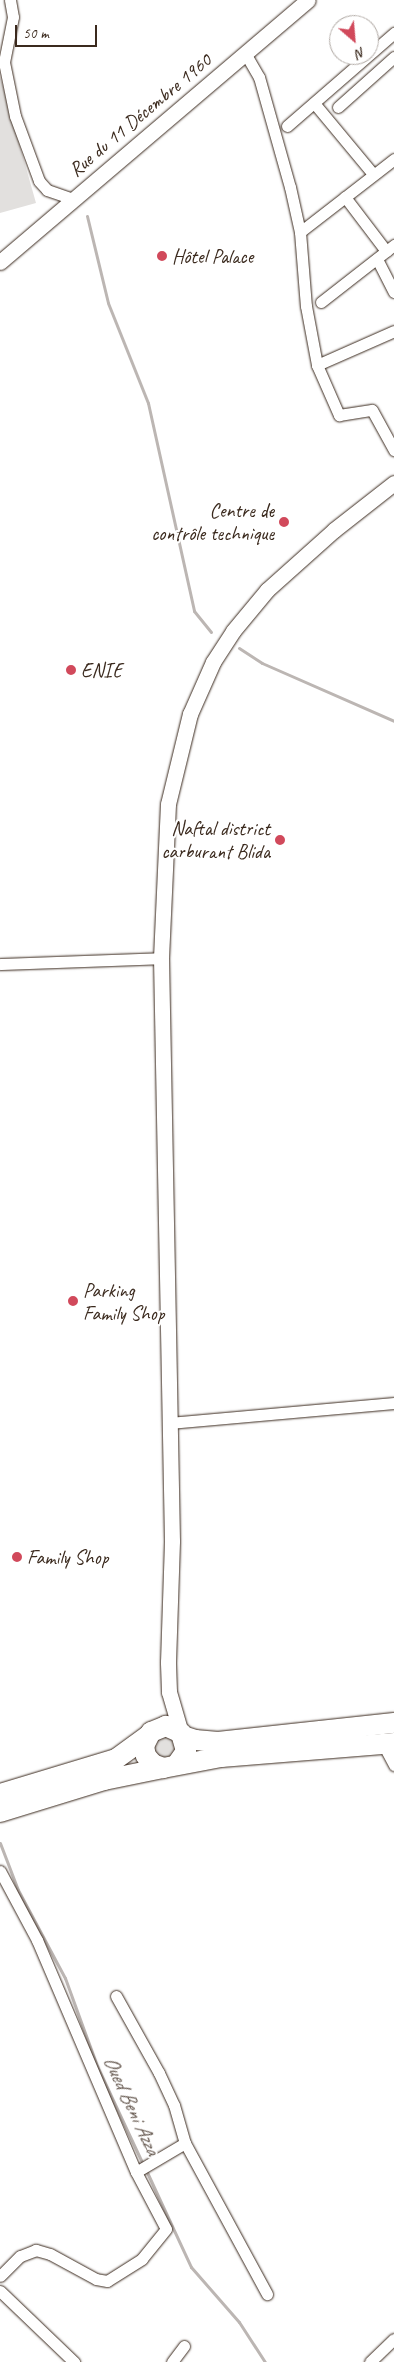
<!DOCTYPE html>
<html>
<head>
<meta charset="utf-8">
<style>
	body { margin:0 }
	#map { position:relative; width:394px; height:2362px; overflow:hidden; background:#fff; font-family:Caveat,sans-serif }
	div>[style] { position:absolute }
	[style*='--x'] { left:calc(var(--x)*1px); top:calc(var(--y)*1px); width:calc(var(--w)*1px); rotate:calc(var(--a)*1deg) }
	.green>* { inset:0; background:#e2e0de }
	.round { border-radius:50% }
	.stream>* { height:3px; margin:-1.5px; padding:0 1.5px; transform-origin:1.5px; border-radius:1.5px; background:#bcb6b3 }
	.roads { filter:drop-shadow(0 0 1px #3b2a1e) drop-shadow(0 0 1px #3b2a1e) }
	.street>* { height:11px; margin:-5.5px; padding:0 5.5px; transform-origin:5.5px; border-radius:5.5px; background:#fff }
	.secondary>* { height:15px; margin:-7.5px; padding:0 7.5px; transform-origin:7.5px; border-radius:7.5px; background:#fff }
	.highway>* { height:20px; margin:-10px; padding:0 10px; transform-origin:10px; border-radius:10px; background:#fff }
	.dots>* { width:14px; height:14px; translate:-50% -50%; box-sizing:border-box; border:2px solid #fff; border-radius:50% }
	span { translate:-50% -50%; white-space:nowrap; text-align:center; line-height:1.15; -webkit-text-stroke:4px #fff; paint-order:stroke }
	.street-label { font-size:20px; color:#3b2a1e }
	.poi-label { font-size:20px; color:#3b2a1e }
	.left { translate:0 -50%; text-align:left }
	.right { translate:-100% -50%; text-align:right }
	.water-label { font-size:21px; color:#685b52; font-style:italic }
	.north { position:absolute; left:329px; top:15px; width:50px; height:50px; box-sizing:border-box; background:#fff; border:1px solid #b1aaa5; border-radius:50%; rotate:153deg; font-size:14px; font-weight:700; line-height:20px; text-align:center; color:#3b2a1e }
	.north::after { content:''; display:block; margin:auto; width:18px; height:22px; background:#d1495b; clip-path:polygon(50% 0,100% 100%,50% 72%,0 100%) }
	.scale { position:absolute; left:15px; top:25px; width:82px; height:22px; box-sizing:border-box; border:2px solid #3b2a1e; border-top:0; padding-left:6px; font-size:15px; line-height:18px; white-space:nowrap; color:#3b2a1e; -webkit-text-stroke:4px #fff; paint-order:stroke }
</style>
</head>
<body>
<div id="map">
	<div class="green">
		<div style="clip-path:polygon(0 76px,36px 203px,0 213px)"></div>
		<div class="round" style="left:154px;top:1736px;width:22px;height:22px"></div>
	</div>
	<div class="stream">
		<div style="--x:87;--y:216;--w:89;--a:76.4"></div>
		<div style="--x:108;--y:303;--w:108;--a:68.2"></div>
		<div style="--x:148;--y:403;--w:213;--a:77.5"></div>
		<div style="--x:194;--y:611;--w:27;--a:51"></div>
		<div style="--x:239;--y:648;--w:27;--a:33"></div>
		<div style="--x:262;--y:663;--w:144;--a:23.7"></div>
		<div style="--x:0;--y:1843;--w:50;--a:69"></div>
		<div style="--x:18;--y:1890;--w:100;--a:61.9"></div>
		<div style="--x:65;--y:1978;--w:94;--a:70"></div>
		<div style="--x:97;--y:2066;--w:108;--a:64.9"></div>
		<div style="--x:146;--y:2170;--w:107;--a:65.1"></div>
		<div style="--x:191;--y:2267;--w:73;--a:48.9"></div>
		<div style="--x:239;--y:2322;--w:48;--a:57"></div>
	</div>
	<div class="roads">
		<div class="street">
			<div style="--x:10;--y:0;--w:17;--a:80"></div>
			<div style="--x:13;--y:17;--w:46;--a:101.3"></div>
			<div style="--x:4;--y:62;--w:55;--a:78.5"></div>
			<div style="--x:15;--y:116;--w:69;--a:69.7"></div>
			<div style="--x:39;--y:181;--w:12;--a:48"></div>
			<div style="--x:47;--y:190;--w:28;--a:19"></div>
			<div style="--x:245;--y:53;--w:28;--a:60"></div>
			<div style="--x:259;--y:77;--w:114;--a:74.3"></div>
			<div style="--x:290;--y:187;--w:46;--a:77.5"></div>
			<div style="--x:300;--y:232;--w:74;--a:85.4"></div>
			<div style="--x:306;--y:306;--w:60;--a:79.4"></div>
			<div style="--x:317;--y:365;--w:55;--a:66.3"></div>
			<div style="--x:339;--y:415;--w:33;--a:-9"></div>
			<div style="--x:372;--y:410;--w:46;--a:61.2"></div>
			<div style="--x:314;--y:103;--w:92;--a:50.3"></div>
			<div style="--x:338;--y:107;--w:75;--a:-41.8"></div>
			<div style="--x:287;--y:126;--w:142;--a:-41"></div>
			<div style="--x:345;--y:197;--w:68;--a:52.8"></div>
			<div style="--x:300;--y:232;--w:119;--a:-37.8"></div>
			<div style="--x:377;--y:259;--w:37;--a:63"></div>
			<div style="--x:321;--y:302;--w:93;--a:-38"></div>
			<div style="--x:317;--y:365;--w:84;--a:-23.8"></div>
			<div style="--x:0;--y:964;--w:161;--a:-2.1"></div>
			<div style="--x:169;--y:1423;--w:226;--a:-5.1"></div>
			<div style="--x:383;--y:1744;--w:24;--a:62"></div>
			<div style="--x:0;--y:1871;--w:78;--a:61.8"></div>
			<div style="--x:37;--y:1940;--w:252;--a:66.9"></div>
			<div style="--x:136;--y:2172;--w:64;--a:62.2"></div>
			<div style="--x:166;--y:2229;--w:38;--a:129"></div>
			<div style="--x:142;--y:2259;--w:41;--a:147.8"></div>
			<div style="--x:107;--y:2281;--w:11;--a:-170"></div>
			<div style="--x:96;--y:2279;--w:52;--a:-151.5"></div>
			<div style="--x:50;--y:2254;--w:15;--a:-164"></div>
			<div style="--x:36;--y:2250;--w:17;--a:159"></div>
			<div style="--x:20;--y:2256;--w:28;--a:135"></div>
			<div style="--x:116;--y:1996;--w:88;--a:60.8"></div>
			<div style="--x:159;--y:2073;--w:35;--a:65"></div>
			<div style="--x:174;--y:2105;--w:40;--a:74"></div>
			<div style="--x:185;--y:2143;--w:172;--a:61.5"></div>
			<div style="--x:136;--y:2172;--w:57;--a:-30.6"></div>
			<div style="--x:0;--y:2291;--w:103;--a:43.8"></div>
			<div style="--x:172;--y:2362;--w:20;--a:-53"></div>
			<div style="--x:370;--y:2362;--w:33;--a:-44"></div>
		</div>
		<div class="secondary">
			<div style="--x:0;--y:262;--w:404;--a:-40.4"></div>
			<div style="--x:181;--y:1733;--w:43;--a:-106.3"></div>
			<div style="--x:169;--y:1692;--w:30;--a:-92"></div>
			<div style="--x:168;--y:1662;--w:121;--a:-88.1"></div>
			<div style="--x:172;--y:1541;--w:583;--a:-91.08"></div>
			<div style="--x:161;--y:958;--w:154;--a:-87.4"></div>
			<div style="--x:168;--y:804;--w:93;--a:-76.3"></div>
			<div style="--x:190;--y:714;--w:57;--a:-66.1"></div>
			<div style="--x:213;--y:662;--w:37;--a:-57"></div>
			<div style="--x:233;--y:631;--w:53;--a:-50.3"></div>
			<div style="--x:267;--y:590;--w:90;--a:-41.8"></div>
			<div style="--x:334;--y:530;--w:76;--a:-38.1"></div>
		</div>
		<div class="highway">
			<div style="--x:183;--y:1736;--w:13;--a:18"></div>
			<div style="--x:195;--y:1740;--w:23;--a:5"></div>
			<div style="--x:218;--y:1742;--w:177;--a:-6.2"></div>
			<div style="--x:177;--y:1764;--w:16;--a:-55"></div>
			<div style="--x:186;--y:1751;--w:19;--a:-106"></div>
			<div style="--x:181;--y:1733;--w:17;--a:-155"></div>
			<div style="--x:166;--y:1726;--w:16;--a:158"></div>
			<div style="--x:151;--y:1732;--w:16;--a:117"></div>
			<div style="--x:144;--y:1746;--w:10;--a:79"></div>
			<div style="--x:146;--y:1756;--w:11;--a:49"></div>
			<div style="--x:153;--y:1764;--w:11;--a:22"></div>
			<div style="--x:163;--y:1768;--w:59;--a:-10.7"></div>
			<div style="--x:221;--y:1757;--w:174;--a:-4.6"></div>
			<div style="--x:0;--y:1794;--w:121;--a:-16.8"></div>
			<div style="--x:116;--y:1759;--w:39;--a:-36"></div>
			<div style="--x:0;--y:1812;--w:109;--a:-17.1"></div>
			<div style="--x:104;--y:1780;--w:60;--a:-11.5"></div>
		</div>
	</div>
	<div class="dots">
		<div style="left:162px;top:256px;background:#d1495b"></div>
		<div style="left:284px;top:522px;background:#d1495b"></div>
		<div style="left:71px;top:670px;background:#d1495b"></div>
		<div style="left:280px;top:840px;background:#d1495b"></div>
		<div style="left:73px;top:1301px;background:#d1495b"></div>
		<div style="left:17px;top:1557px;background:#d1495b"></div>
	</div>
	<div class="street-label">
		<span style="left:140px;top:115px;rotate:-40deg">Rue du 11 Décembre 1960</span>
	</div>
	<div class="poi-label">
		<span class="left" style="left:172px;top:256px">Hôtel Palace</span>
		<span class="right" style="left:274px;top:522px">Centre de<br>contrôle technique</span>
		<span class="left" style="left:81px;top:670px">ENIE</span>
		<span class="right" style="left:270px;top:840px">Naftal district<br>carburant Blida</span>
		<span class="left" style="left:83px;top:1302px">Parking<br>Family Shop</span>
		<span class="left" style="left:27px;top:1557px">Family Shop</span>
	</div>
	<div class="water-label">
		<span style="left:132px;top:2105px;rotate:65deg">Oued Beni Azza</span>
	</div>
	<div class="north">N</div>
	<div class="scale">50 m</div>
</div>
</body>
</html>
